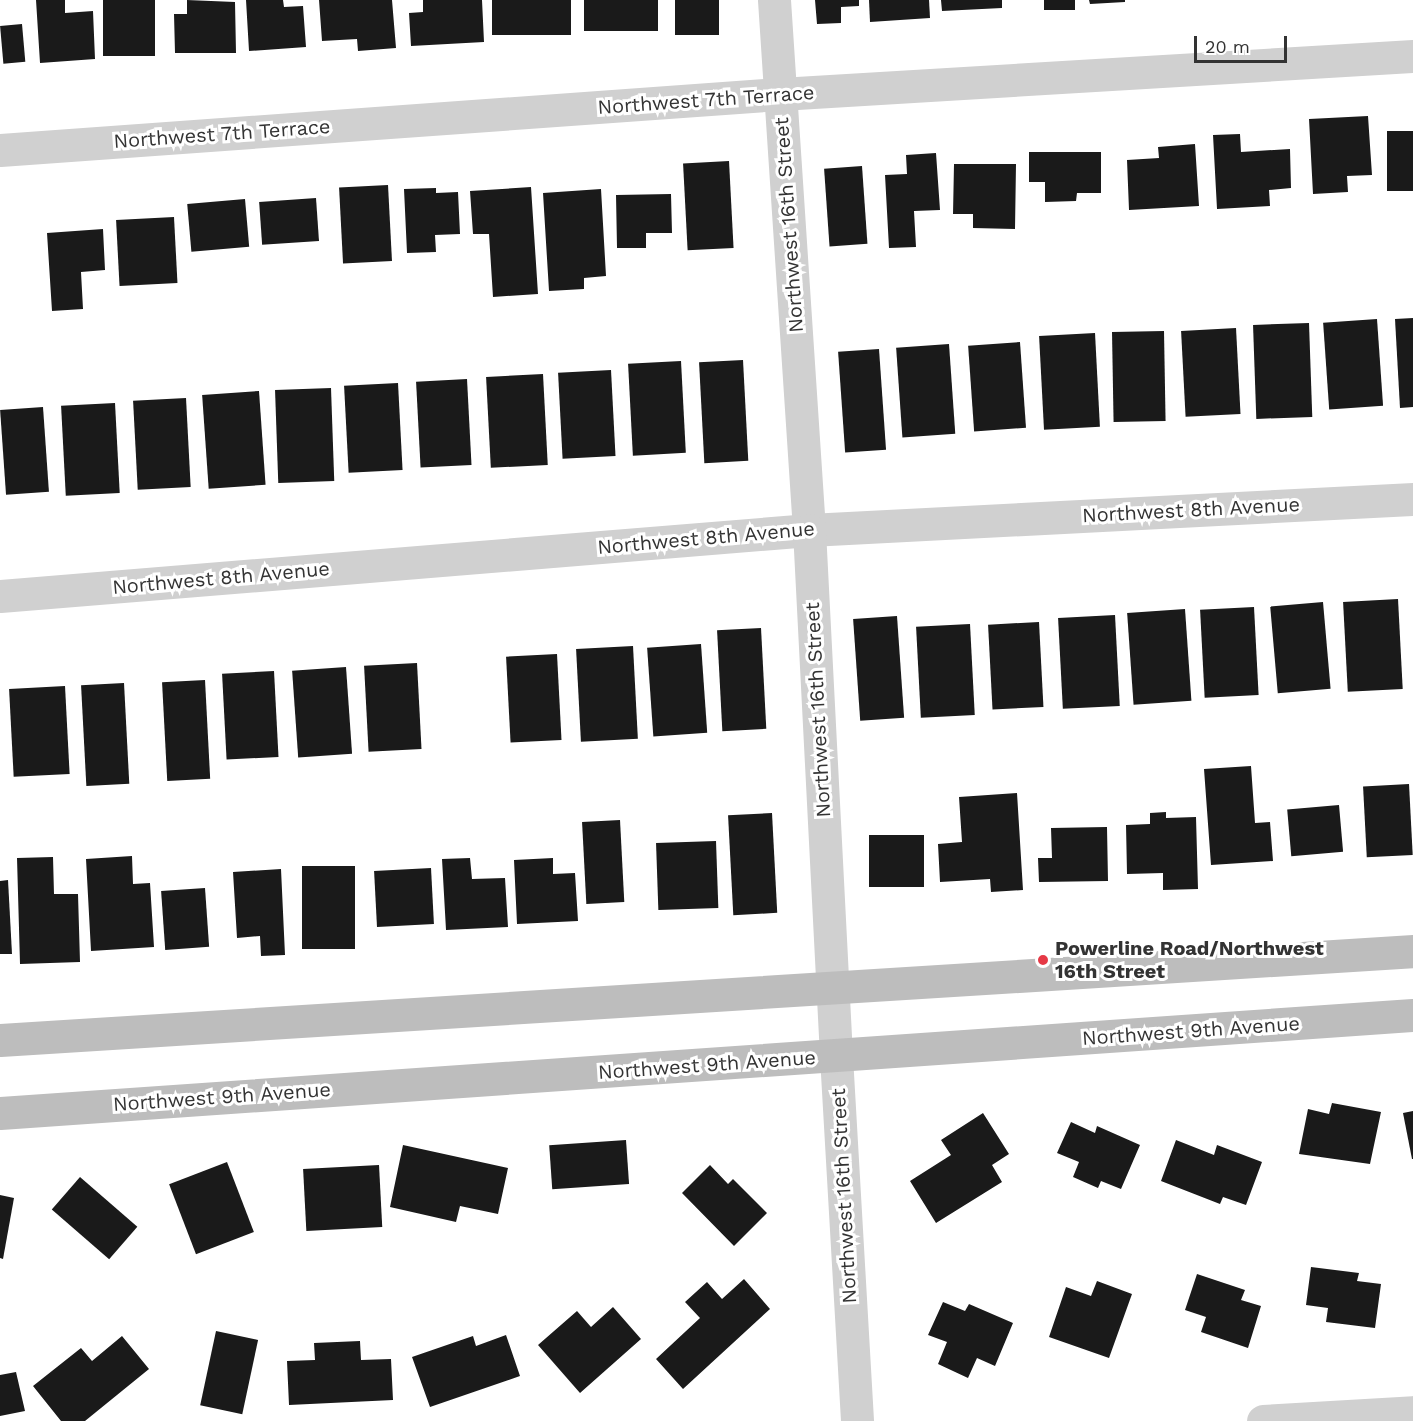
<!DOCTYPE html>
<html>
<head>
<meta charset="utf-8">
<style>
	body { margin:0 }
	#map { position:relative; width:1413px; height:1421px; overflow:hidden; background:#fff; font-family:"Work Sans",sans-serif }
	div>[style] { position:absolute }
	[style*='--x'] { left:calc(var(--x)*1px); top:calc(var(--y)*1px); width:calc(var(--w)*1px); rotate:calc(var(--a)*1deg) }
	.building>* { inset:0; background:#1a1a1a; transform-origin:0 0 }
	.minor>* { height:33px; margin:-16.5px; padding:0 16.5px; transform-origin:16.5px; border-radius:16.5px; background:#d0d0d0 }
	.tertiary>* { height:33px; margin:-16.5px; padding:0 16.5px; transform-origin:16.5px; border-radius:16.5px; background:#d0d0d0 }
	.secondary>* { height:33px; margin:-16.5px; padding:0 16.5px; transform-origin:16.5px; border-radius:16.5px; background:#bdbdbd }
	.dots>* { width:16px; height:16px; translate:-50% -50%; box-sizing:border-box; border:3px solid #fff; border-radius:50% }
	span { translate:-50% -50%; white-space:nowrap; text-align:center; line-height:1.15; -webkit-text-stroke:6px #fff; paint-order:stroke }
	.street-label { font-size:20px; color:#333 }
	.poi-label { font-size:20px; color:#333; font-weight:700 }
	.left { translate:0 -50%; text-align:left }
	.scale { position:absolute; left:1194px; top:36px; width:93px; height:27px; box-sizing:border-box; border:3px solid #333; border-top:0; padding-left:8px; font-size:18px; line-height:21px; white-space:nowrap; color:#333; -webkit-text-stroke:4px #fff; paint-order:stroke }
</style>
</head>
<body>
<div id="map">
	<div class="building">
		<div style="clip-path:polygon(36px 0,65px 0,65px 13px,93px 11px,95px 59px,40px 63px)"></div>
		<div style="left:103px;top:0;width:52px;height:56px"></div>
		<div style="clip-path:polygon(187px 0,235px 2px,236px 53px,175px 53px,174px 14px,187px 14px)"></div>
		<div style="clip-path:polygon(246px 0,283px 0,284px 7px,303px 6px,306px 47px,249px 51px)"></div>
		<div style="clip-path:polygon(319px 0,392px 0,396px 48px,358px 51px,357px 39px,322px 41px)"></div>
		<div style="clip-path:polygon(423px 0,482px 0,484px 42px,411px 46px,409px 13px,423px 12px)"></div>
		<div style="left:492px;top:0;width:79px;height:35px"></div>
		<div style="left:584px;top:0;width:74px;height:31px"></div>
		<div style="left:675px;top:0;width:44px;height:35px"></div>
		<div style="clip-path:polygon(815px 0,859px 0,859px 6px,841px 7px,841px 23px,817px 24px)"></div>
		<div style="clip-path:polygon(869px 0,929px 0,930px 18px,870px 22px)"></div>
		<div style="clip-path:polygon(941px 0,1002px 0,1002px 8px,942px 11px)"></div>
		<div style="left:1044px;top:0;width:31px;height:10px"></div>
		<div style="clip-path:polygon(1089px 0,1125px 0,1125px 2px,1090px 4px)"></div>
		<div style="left:22px;top:24px;width:38px;height:22px;rotate:85deg"></div>
		<div style="clip-path:polygon(1368px 116px,1372px 175px,1347px 176px,1348px 192px,1313px 194px,1309px 119px)"></div>
		<div style="left:1413px;top:131px;width:60px;height:26px;rotate:90deg"></div>
		<div style="clip-path:polygon(1240px 134px,1241px 152px,1290px 149px,1291px 188px,1269px 190px,1270px 206px,1217px 209px,1213px 135px)"></div>
		<div style="clip-path:polygon(1195px 144px,1199px 206px,1129px 210px,1127px 160px,1159px 158px,1158px 147px)"></div>
		<div style="clip-path:polygon(1029px 152px,1101px 152px,1101px 193px,1077px 193px,1076px 201px,1045px 202px,1045px 182px,1029px 182px)"></div>
		<div style="clip-path:polygon(936px 153px,940px 210px,914px 211px,916px 247px,889px 248px,885px 175px,907px 174px,906px 155px)"></div>
		<div style="left:729px;top:161px;width:87px;height:46px;rotate:87deg"></div>
		<div style="clip-path:polygon(954px 164px,1016px 164px,1015px 229px,973px 228px,973px 214px,953px 214px)"></div>
		<div style="left:862px;top:166px;width:78px;height:38px;rotate:86deg"></div>
		<div style="left:388px;top:185px;width:76px;height:49px;rotate:87deg"></div>
		<div style="clip-path:polygon(531px 187px,538px 294px,493px 297px,489px 234px,473px 234px,470px 191px)"></div>
		<div style="clip-path:polygon(436px 188px,436px 193px,458px 192px,460px 234px,435px 235px,436px 252px,407px 253px,404px 189px)"></div>
		<div style="clip-path:polygon(601px 189px,606px 276px,584px 278px,584px 289px,549px 291px,543px 193px)"></div>
		<div style="clip-path:polygon(671px 194px,672px 233px,646px 233px,646px 248px,617px 248px,616px 195px)"></div>
		<div style="left:316px;top:198px;width:43px;height:57px;rotate:86deg"></div>
		<div style="left:245px;top:199px;width:48px;height:58px;rotate:85deg"></div>
		<div style="left:174px;top:217px;width:66px;height:58px;rotate:87deg"></div>
		<div style="clip-path:polygon(103px 229px,105px 270px,81px 272px,83px 309px,52px 311px,47px 233px)"></div>
		<div style="clip-path:polygon(1413px 318px,1413px 407px,1400px 408px,1395px 319px)"></div>
		<div style="left:1377px;top:319px;width:87px;height:54px;rotate:86deg"></div>
		<div style="left:1309px;top:323px;width:94px;height:56px;rotate:88deg"></div>
		<div style="left:1236px;top:328px;width:86px;height:55px;rotate:87deg"></div>
		<div style="left:1164px;top:331px;width:90px;height:52px;rotate:89deg"></div>
		<div style="left:1095px;top:333px;width:94px;height:56px;rotate:87deg"></div>
		<div style="left:1020px;top:342px;width:86px;height:52px;rotate:86deg"></div>
		<div style="left:949px;top:344px;width:90px;height:53px;rotate:86deg"></div>
		<div style="left:879px;top:349px;width:101px;height:41px;rotate:86deg"></div>
		<div style="left:743px;top:360px;width:101px;height:44px;rotate:87deg"></div>
		<div style="left:681px;top:361px;width:92px;height:53px;rotate:87deg"></div>
		<div style="left:611px;top:370px;width:86px;height:53px;rotate:87deg"></div>
		<div style="left:543px;top:374px;width:91px;height:57px;rotate:87deg"></div>
		<div style="left:467px;top:379px;width:86px;height:51px;rotate:87deg"></div>
		<div style="left:398px;top:383px;width:87px;height:54px;rotate:87deg"></div>
		<div style="left:331px;top:388px;width:93px;height:56px;rotate:88deg"></div>
		<div style="left:259px;top:391px;width:94px;height:57px;rotate:86deg"></div>
		<div style="left:186px;top:398px;width:89px;height:53px;rotate:87deg"></div>
		<div style="left:115px;top:403px;width:90px;height:54px;rotate:87deg"></div>
		<div style="left:43px;top:407px;width:85px;height:43px;rotate:86deg"></div>
		<div style="left:1398px;top:599px;width:90px;height:55px;rotate:87deg"></div>
		<div style="left:1323px;top:602px;width:87px;height:53px;rotate:85deg"></div>
		<div style="left:1254px;top:607px;width:88px;height:54px;rotate:87deg"></div>
		<div style="left:1185px;top:609px;width:92px;height:58px;rotate:86deg"></div>
		<div style="left:1115px;top:615px;width:91px;height:57px;rotate:87deg"></div>
		<div style="left:897px;top:616px;width:102px;height:44px;rotate:86deg"></div>
		<div style="left:1039px;top:622px;width:85px;height:51px;rotate:87deg"></div>
		<div style="left:970px;top:624px;width:91px;height:54px;rotate:87deg"></div>
		<div style="left:761px;top:628px;width:101px;height:44px;rotate:87deg"></div>
		<div style="left:701px;top:644px;width:89px;height:54px;rotate:86deg"></div>
		<div style="left:633px;top:646px;width:93px;height:57px;rotate:87deg"></div>
		<div style="left:557px;top:654px;width:86px;height:51px;rotate:87deg"></div>
		<div style="left:417px;top:663px;width:86px;height:53px;rotate:87deg"></div>
		<div style="left:346px;top:667px;width:87px;height:54px;rotate:86deg"></div>
		<div style="left:274px;top:671px;width:86px;height:52px;rotate:87deg"></div>
		<div style="left:205px;top:680px;width:99px;height:43px;rotate:87deg"></div>
		<div style="left:124px;top:683px;width:101px;height:43px;rotate:87deg"></div>
		<div style="left:65px;top:686px;width:88px;height:56px;rotate:87deg"></div>
		<div style="clip-path:polygon(1251px 766px,1255px 823px,1270px 822px,1273px 861px,1211px 865px,1204px 769px)"></div>
		<div style="left:1409px;top:784px;width:71px;height:46px;rotate:87deg"></div>
		<div style="clip-path:polygon(1017px 793px,1023px 890px,991px 892px,990px 879px,940px 882px,938px 844px,962px 842px,959px 797px)"></div>
		<div style="left:1339px;top:805px;width:47px;height:52px;rotate:85deg"></div>
		<div style="clip-path:polygon(1166px 812px,1166px 818px,1196px 817px,1198px 889px,1163px 890px,1163px 873px,1127px 874px,1126px 825px,1150px 824px,1150px 813px)"></div>
		<div style="left:772px;top:813px;width:100px;height:44px;rotate:87deg"></div>
		<div style="left:620px;top:820px;width:82px;height:38px;rotate:87deg"></div>
		<div style="clip-path:polygon(1107px 827px,1108px 881px,1039px 882px,1038px 858px,1052px 858px,1051px 828px)"></div>
		<div style="left:869px;top:835px;width:55px;height:52px"></div>
		<div style="left:716px;top:841px;width:67px;height:60px;rotate:88deg"></div>
		<div style="clip-path:polygon(132px 856px,133px 884px,150px 883px,154px 947px,91px 951px,86px 859px)"></div>
		<div style="clip-path:polygon(53px 857px,54px 894px,78px 894px,80px 962px,20px 964px,17px 858px)"></div>
		<div style="clip-path:polygon(470px 858px,472px 879px,505px 878px,508px 927px,446px 930px,442px 859px)"></div>
		<div style="clip-path:polygon(553px 858px,553px 874px,575px 873px,578px 921px,517px 924px,514px 860px)"></div>
		<div style="left:302px;top:866px;width:53px;height:83px"></div>
		<div style="left:431px;top:868px;width:56px;height:57px;rotate:87deg"></div>
		<div style="clip-path:polygon(281px 869px,285px 955px,261px 956px,260px 936px,237px 938px,233px 872px)"></div>
		<div style="clip-path:polygon(8px 880px,12px 954px,0 954px,0 881px)"></div>
		<div style="left:205px;top:888px;width:59px;height:44px;rotate:86deg"></div>
		<div style="clip-path:polygon(1332px 1103px,1381px 1112px,1370px 1164px,1299px 1154px,1308px 1109px,1329px 1114px)"></div>
		<div style="clip-path:polygon(1413px 1111px,1413px 1159px,1412px 1159px,1403px 1113px)"></div>
		<div style="clip-path:polygon(983px 1113px,1009px 1154px,992px 1165px,1002px 1182px,936px 1223px,910px 1181px,951px 1155px,941px 1140px)"></div>
		<div style="clip-path:polygon(1071px 1122px,1095px 1133px,1097px 1126px,1140px 1145px,1121px 1189px,1101px 1181px,1098px 1188px,1073px 1177px,1079px 1162px,1057px 1153px)"></div>
		<div style="left:626px;top:1140px;width:44px;height:77px;rotate:86deg"></div>
		<div style="clip-path:polygon(1176px 1140px,1214px 1155px,1217px 1145px,1262px 1162px,1246px 1205px,1223px 1197px,1220px 1204px,1161px 1181px)"></div>
		<div style="clip-path:polygon(403px 1145px,508px 1168px,498px 1214px,460px 1206px,456px 1222px,390px 1207px)"></div>
		<div style="left:227px;top:1162px;width:75px;height:62px;rotate:69deg"></div>
		<div style="left:379px;top:1165px;width:62px;height:76px;rotate:87deg"></div>
		<div style="clip-path:polygon(710px 1165px,728px 1184px,733px 1179px,767px 1213px,734px 1246px,682px 1193px)"></div>
		<div style="left:80px;top:1177px;width:76px;height:43px;rotate:41deg"></div>
		<div style="clip-path:polygon(0 1195px,14px 1198px,3px 1259px,0 1258px)"></div>
		<div style="clip-path:polygon(1311px 1267px,1359px 1273px,1357px 1281px,1381px 1284px,1375px 1328px,1326px 1322px,1328px 1308px,1306px 1305px)"></div>
		<div style="clip-path:polygon(1197px 1274px,1245px 1290px,1241px 1300px,1261px 1306px,1248px 1348px,1201px 1332px,1206px 1317px,1185px 1310px)"></div>
		<div style="clip-path:polygon(744px 1279px,770px 1309px,683px 1389px,656px 1359px,700px 1318px,685px 1302px,707px 1282px,722px 1299px)"></div>
		<div style="clip-path:polygon(1097px 1281px,1132px 1294px,1109px 1358px,1049px 1337px,1066px 1287px,1091px 1296px)"></div>
		<div style="clip-path:polygon(943px 1302px,965px 1311px,969px 1304px,1013px 1323px,995px 1366px,977px 1358px,968px 1378px,938px 1364px,947px 1342px,928px 1335px)"></div>
		<div style="clip-path:polygon(613px 1307px,641px 1339px,580px 1393px,538px 1345px,577px 1311px,591px 1327px)"></div>
		<div style="left:216px;top:1331px;width:43px;height:76px;rotate:12deg"></div>
		<div style="clip-path:polygon(506px 1335px,520px 1376px,430px 1407px,412px 1357px,473px 1336px,476px 1346px)"></div>
		<div style="clip-path:polygon(122px 1336px,149px 1369px,85px 1421px,61px 1421px,33px 1386px,81px 1348px,92px 1361px)"></div>
		<div style="clip-path:polygon(360px 1341px,361px 1360px,391px 1359px,393px 1400px,289px 1405px,287px 1361px,315px 1360px,314px 1343px)"></div>
		<div style="clip-path:polygon(16px 1372px,25px 1411px,0 1416px,0 1375px)"></div>
	</div>
	<div class="minor">
		<div style="--x:0;--y:150;--w:782;--a:-4.11"></div>
		<div style="--x:780;--y:94;--w:634;--a:-3.44"></div>
		<div style="--x:0;--y:596;--w:812;--a:-4.66"></div>
		<div style="--x:809;--y:530;--w:605;--a:-2.94"></div>
		<div style="--x:836;--y:1056;--w:366;--a:86.7"></div>
		<div style="--x:1263;--y:1421;--w:150;--a:-3.4"></div>
	</div>
	<div class="tertiary">
		<div style="--x:774;--y:0;--w:531;--a:86.22"></div>
		<div style="--x:809;--y:530;--w:527;--a:87.06"></div>
	</div>
	<div class="secondary">
		<div style="--x:0;--y:1040;--w:1416;--a:-3.6"></div>
		<div style="--x:0;--y:1113;--w:1416;--a:-3.97"></div>
	</div>
	<div class="dots">
		<div style="left:1043px;top:960px;background:#e63946"></div>
	</div>
	<div class="street-label">
		<span style="left:706px;top:100px;rotate:-4deg">Northwest 7th Terrace</span>
		<span style="left:222px;top:134px;rotate:-4deg">Northwest 7th Terrace</span>
		<span style="left:789px;top:225px;rotate:-94deg">Northwest 16th Street</span>
		<span style="left:1191px;top:510px;rotate:-3deg">Northwest 8th Avenue</span>
		<span style="left:706px;top:538px;rotate:-5deg">Northwest 8th Avenue</span>
		<span style="left:221px;top:578px;rotate:-5deg">Northwest 8th Avenue</span>
		<span style="left:818px;top:710px;rotate:-93deg">Northwest 16th Street</span>
		<span style="left:1191px;top:1031px;rotate:-4deg">Northwest 9th Avenue</span>
		<span style="left:707px;top:1065px;rotate:-4deg">Northwest 9th Avenue</span>
		<span style="left:222px;top:1097px;rotate:-4deg">Northwest 9th Avenue</span>
		<span style="left:844px;top:1196px;rotate:-93deg">Northwest 16th Street</span>
	</div>
	<div class="poi-label">
		<span class="left" style="left:1055px;top:960px">Powerline Road/Northwest<br>16th Street</span>
	</div>
	<div class="scale">20 m</div>
</div>
</body>
</html>
